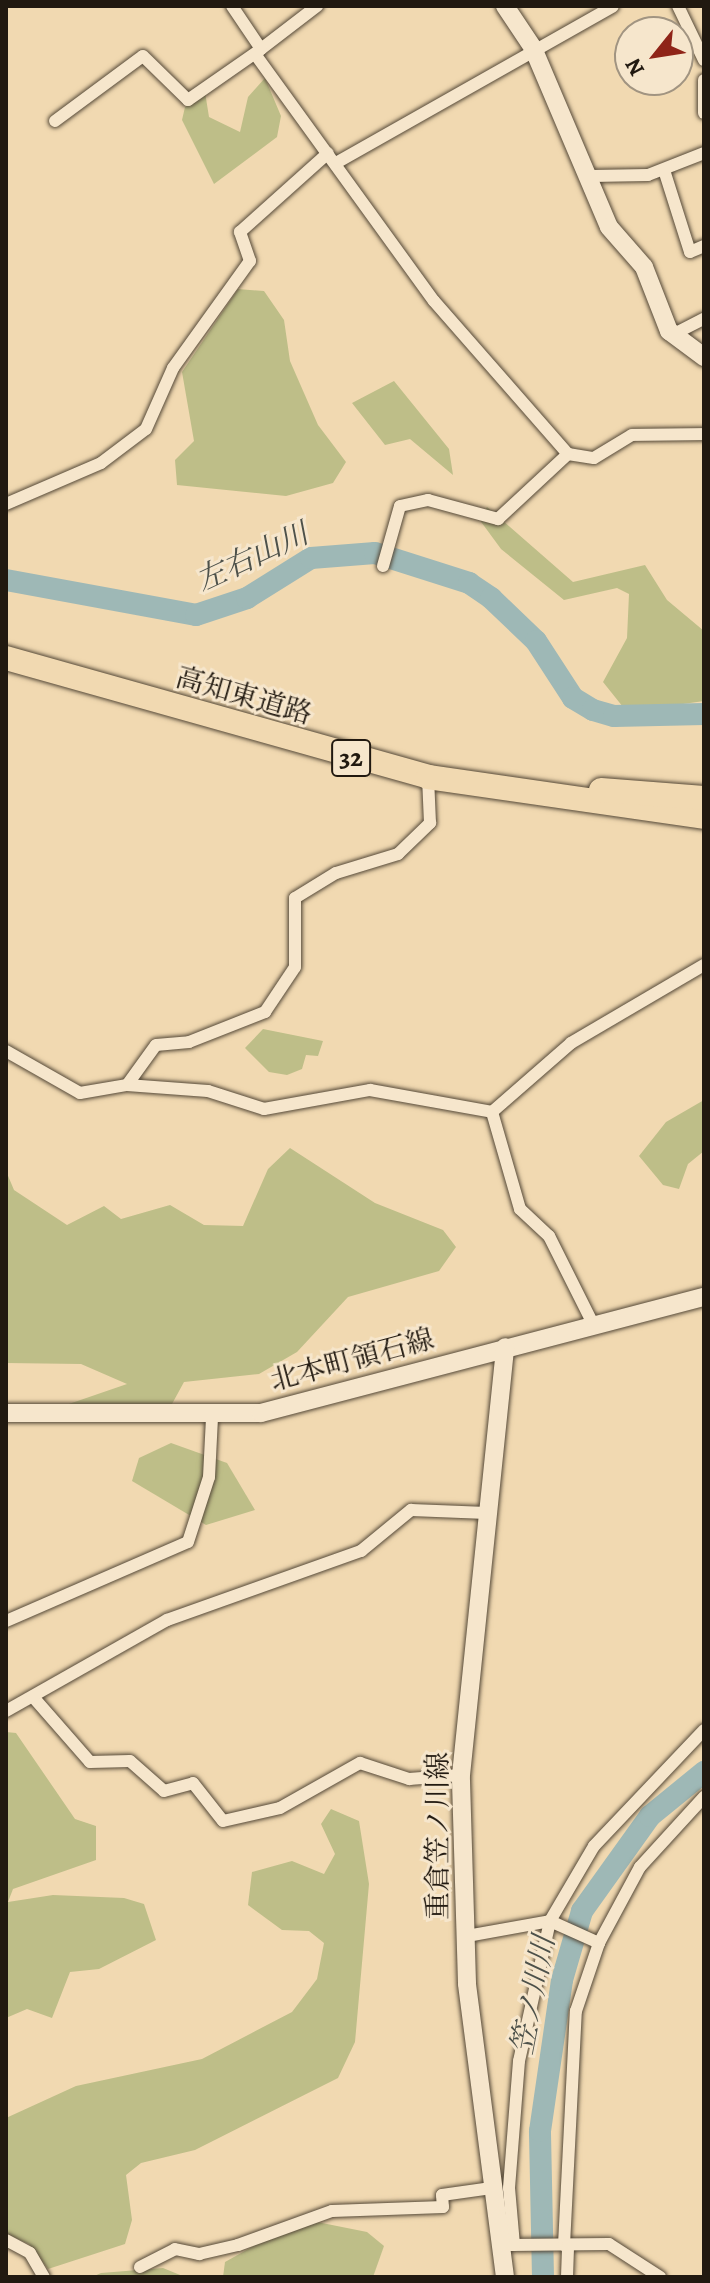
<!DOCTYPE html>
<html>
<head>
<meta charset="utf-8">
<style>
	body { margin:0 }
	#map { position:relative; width:710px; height:2283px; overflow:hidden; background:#f1d9b1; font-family:Alegreya,"Noto Serif JP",serif }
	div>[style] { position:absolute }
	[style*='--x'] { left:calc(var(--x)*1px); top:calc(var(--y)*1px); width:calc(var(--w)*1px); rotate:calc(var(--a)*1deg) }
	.green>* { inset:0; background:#bebe88 }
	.river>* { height:22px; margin:-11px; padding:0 11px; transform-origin:11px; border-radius:11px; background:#9eb8b6 }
	.roads { filter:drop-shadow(0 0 2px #554938) drop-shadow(0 0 2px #554938) }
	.street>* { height:12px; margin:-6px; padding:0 6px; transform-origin:6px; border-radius:6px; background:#f6e6cc }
	.secondary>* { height:18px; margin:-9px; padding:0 9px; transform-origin:9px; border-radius:9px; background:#f6e6cc }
	.highway>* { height:24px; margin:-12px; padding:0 12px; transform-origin:12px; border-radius:12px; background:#f1d9b1 }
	span { translate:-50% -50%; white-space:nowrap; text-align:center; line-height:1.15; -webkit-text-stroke:6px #f6e6cc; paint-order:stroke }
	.shield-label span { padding:2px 6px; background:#f6e6cc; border:2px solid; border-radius:6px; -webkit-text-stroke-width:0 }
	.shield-label { font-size:26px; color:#211910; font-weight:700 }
	.street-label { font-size:28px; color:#211910 }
	.water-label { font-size:30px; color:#4d514a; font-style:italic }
	.frame { position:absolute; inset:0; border:8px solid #211910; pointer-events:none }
	.north { position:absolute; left:614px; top:16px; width:80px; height:80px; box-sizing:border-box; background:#f6e6cc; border:2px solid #a19481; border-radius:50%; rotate:240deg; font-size:22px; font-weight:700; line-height:32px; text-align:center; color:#211910 }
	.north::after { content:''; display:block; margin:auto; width:28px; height:36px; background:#8f2418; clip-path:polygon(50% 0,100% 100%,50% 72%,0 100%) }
</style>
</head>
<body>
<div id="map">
	<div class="green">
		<div style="clip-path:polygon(265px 78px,281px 116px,277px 137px,214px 184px,182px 120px,185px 107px,205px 92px,209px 117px,240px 132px,248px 97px)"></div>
		<div style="clip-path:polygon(238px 289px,264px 291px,284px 320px,290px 361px,318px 425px,346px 462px,333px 483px,286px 496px,177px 485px,175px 460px,194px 441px,182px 372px)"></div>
		<div style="clip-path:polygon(394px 381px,449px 449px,453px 475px,410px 439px,385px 445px,352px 403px)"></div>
		<div style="clip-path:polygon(487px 507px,573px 582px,645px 565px,667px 600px,704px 631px,704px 701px,627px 712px,603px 682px,627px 638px,629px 594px,617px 588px,564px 600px,501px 549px,479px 519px)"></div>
		<div style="clip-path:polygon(263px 1029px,323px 1041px,318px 1056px,306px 1055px,302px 1069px,287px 1075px,269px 1072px,245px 1048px)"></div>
		<div style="clip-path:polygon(704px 1100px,704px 1151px,688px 1164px,679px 1189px,663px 1185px,639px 1156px,666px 1122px)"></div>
		<div style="clip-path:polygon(290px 1148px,375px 1203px,443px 1230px,456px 1247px,439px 1271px,348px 1297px,297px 1352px,259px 1374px,184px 1382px,172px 1404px,63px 1406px,127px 1384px,81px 1364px,6px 1363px,6px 1171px,14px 1190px,67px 1225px,104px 1206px,121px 1219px,170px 1205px,204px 1225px,243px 1226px,268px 1169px)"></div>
		<div style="clip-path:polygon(171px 1443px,227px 1463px,255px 1510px,206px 1525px,132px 1481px,139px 1458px)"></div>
		<div style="clip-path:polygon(6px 1732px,16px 1733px,75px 1819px,96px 1826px,96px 1860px,13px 1889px,8px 1902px,53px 1895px,124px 1898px,144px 1904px,156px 1940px,99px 1969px,70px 1972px,52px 2018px,27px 2009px,6px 2018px)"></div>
		<div style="clip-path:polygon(331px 1809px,359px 1821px,369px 1884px,355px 2042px,338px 2078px,195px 2150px,141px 2163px,126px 2175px,132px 2220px,125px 2244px,48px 2269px,29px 2244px,6px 2234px,6px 2118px,76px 2086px,202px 2059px,292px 2012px,317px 1979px,324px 1943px,309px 1931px,282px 1930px,248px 1905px,252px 1872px,292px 1861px,324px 1874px,335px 1854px,321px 1824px)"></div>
		<div style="clip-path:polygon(302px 2219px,367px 2232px,384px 2246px,373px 2277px,223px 2277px,225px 2262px)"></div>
		<div style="clip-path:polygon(163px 2268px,185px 2277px,92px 2277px,101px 2273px)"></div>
	</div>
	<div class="river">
		<div style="--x:6;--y:580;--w:193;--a:10.4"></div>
		<div style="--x:196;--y:615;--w:54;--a:-18.4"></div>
		<div style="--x:247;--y:598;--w:75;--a:-32"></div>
		<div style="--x:311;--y:558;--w:64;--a:-4.5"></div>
		<div style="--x:375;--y:553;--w:99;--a:17.7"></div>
		<div style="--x:469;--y:583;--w:27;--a:34"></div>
		<div style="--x:491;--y:598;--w:62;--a:43.7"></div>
		<div style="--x:536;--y:641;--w:68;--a:57"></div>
		<div style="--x:573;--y:698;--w:23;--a:31"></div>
		<div style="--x:593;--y:710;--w:22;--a:16"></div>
		<div style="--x:614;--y:716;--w:90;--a:-1.3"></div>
		<div style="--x:543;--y:2277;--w:146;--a:-91.2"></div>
		<div style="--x:540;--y:2131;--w:153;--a:-81.7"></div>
		<div style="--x:562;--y:1980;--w:72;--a:-73.8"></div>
		<div style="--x:582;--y:1911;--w:117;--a:-54.4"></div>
		<div style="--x:650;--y:1816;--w:70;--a:-39.2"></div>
	</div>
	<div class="roads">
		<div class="street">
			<div style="--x:678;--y:6;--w:60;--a:64.3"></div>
			<div style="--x:261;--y:49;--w:71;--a:-37.5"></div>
			<div style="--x:255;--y:54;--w:305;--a:54.1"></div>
			<div style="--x:434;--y:301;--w:203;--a:48.8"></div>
			<div style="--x:568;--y:454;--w:26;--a:9"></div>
			<div style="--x:594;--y:458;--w:44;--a:-31.2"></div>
			<div style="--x:632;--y:435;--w:72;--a:-0.8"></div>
			<div style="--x:704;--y:80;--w:33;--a:90"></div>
			<div style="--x:55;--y:121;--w:109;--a:-36.5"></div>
			<div style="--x:143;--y:56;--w:63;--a:44.4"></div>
			<div style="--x:188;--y:100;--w:89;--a:-34.9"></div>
			<div style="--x:261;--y:49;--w:52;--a:-124"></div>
			<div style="--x:336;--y:163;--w:318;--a:-29.5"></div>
			<div style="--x:664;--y:170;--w:86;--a:72.4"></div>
			<div style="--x:690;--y:252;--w:15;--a:-23"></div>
			<div style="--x:591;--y:176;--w:57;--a:-1"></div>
			<div style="--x:648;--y:175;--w:60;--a:-21.4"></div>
			<div style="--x:672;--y:335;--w:36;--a:-27"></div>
			<div style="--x:6;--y:504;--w:103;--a:-23.3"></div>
			<div style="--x:101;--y:463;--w:56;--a:-37.1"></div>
			<div style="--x:146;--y:429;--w:67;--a:-66.1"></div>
			<div style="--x:173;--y:368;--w:132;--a:-54.3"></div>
			<div style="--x:250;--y:261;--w:31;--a:-109"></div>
			<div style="--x:240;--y:232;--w:118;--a:-41.9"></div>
			<div style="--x:383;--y:566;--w:62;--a:-74.2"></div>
			<div style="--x:400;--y:506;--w:29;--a:-12"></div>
			<div style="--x:428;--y:500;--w:73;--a:15.2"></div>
			<div style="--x:498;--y:519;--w:96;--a:-42.9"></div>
			<div style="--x:6;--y:1051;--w:85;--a:29.6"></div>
			<div style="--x:80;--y:1093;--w:48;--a:-9.7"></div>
			<div style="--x:127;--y:1085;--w:81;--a:4.2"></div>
			<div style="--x:208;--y:1091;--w:59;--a:17.8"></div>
			<div style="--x:264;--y:1109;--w:108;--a:-10.2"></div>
			<div style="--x:370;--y:1090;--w:124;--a:10.2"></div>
			<div style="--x:492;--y:1112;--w:101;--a:73.9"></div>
			<div style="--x:520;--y:1209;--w:40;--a:43"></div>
			<div style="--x:549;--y:1236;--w:98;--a:63.4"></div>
			<div style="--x:127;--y:1085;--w:49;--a:-54.1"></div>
			<div style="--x:156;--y:1045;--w:33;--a:-5"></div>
			<div style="--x:189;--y:1042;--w:82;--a:-21.5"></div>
			<div style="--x:265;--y:1012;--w:54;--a:-56.3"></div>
			<div style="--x:295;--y:967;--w:69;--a:-90"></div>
			<div style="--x:295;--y:898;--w:48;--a:-31.4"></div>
			<div style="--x:336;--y:873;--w:65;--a:-17"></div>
			<div style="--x:398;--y:854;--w:45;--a:-44.1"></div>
			<div style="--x:430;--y:823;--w:46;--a:-92.5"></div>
			<div style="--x:492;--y:1112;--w:105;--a:-41.1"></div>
			<div style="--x:571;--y:1043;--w:154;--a:-30.4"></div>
			<div style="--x:6;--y:1621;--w:198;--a:-23.5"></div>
			<div style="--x:188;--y:1542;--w:68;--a:-72.1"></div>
			<div style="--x:209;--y:1477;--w:60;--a:-87.1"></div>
			<div style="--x:34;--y:1698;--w:85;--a:48.8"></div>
			<div style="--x:90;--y:1762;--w:40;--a:-1.4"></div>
			<div style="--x:130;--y:1761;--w:45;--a:41.4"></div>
			<div style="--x:164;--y:1791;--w:30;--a:-15"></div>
			<div style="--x:193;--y:1783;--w:48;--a:51.7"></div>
			<div style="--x:223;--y:1821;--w:58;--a:-12.8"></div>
			<div style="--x:280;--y:1808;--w:92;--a:-29.4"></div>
			<div style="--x:360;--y:1763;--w:52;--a:18.1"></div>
			<div style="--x:409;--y:1779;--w:52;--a:-4.4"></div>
			<div style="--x:6;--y:1711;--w:185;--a:-29.5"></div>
			<div style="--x:167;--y:1620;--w:206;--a:-19.6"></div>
			<div style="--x:361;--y:1551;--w:65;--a:-39.4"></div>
			<div style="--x:411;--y:1510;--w:76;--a:2.3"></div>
			<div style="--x:467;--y:1936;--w:84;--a:-10.2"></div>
			<div style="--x:550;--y:1921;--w:54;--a:24.2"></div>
			<div style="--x:6;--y:2240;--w:27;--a:28"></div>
			<div style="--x:30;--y:2253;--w:28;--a:60"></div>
			<div style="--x:509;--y:2245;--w:100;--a:-0.6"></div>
			<div style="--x:609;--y:2244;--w:61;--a:32.9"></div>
			<div style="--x:514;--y:2245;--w:57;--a:-95"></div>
			<div style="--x:509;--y:2188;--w:127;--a:-85.5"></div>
			<div style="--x:519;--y:2061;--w:143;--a:-77.5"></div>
			<div style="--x:550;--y:1921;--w:87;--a:-59.6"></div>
			<div style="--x:594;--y:1846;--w:160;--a:-46.5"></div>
			<div style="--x:564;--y:2245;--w:234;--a:-87.1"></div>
			<div style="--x:576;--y:2011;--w:72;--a:-71.3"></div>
			<div style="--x:599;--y:1943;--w:86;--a:-61.7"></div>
			<div style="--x:640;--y:1867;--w:95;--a:-47.6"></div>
			<div style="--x:140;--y:2267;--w:39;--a:-27"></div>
			<div style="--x:175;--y:2249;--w:25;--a:12"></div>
			<div style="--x:199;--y:2254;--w:40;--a:-13"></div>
			<div style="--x:238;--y:2245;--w:100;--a:-19.9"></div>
			<div style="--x:332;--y:2211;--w:111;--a:-2.1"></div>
			<div style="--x:443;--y:2207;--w:12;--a:-95"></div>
			<div style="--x:442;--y:2195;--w:50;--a:-8"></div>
			<div style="--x:567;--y:2277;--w:32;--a:-88"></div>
		</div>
		<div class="secondary">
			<div style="--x:505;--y:6;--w:50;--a:56.3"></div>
			<div style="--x:533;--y:48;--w:194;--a:67"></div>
			<div style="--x:609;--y:227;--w:53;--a:48.8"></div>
			<div style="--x:644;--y:267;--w:69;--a:68.7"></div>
			<div style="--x:669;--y:331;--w:44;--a:36.6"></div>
			<div style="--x:6;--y:1413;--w:255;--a:0"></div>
			<div style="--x:261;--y:1413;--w:458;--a:-14.7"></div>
			<div style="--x:505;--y:2277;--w:296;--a:-97.4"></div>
			<div style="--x:467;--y:1983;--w:208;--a:-91.7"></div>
			<div style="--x:461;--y:1775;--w:430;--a:-84.1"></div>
		</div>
		<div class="highway">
			<div style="--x:6;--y:658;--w:438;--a:15.7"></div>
			<div style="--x:428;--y:777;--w:279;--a:8.2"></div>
			<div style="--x:601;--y:790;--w:103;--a:4.4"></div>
		</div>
	</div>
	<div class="shield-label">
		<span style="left:351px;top:758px">32</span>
	</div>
	<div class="street-label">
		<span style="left:244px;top:696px;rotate:16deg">高知東道路</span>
		<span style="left:352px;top:1360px;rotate:-15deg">北本町領石線</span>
		<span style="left:438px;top:1836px;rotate:-90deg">重倉笠ノ川線</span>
	</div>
	<div class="water-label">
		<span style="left:252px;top:557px;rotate:-25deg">左右山川</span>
		<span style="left:533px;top:1995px;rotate:-79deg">笠ノ川川</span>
	</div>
	<div class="frame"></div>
	<div class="north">N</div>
</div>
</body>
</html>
